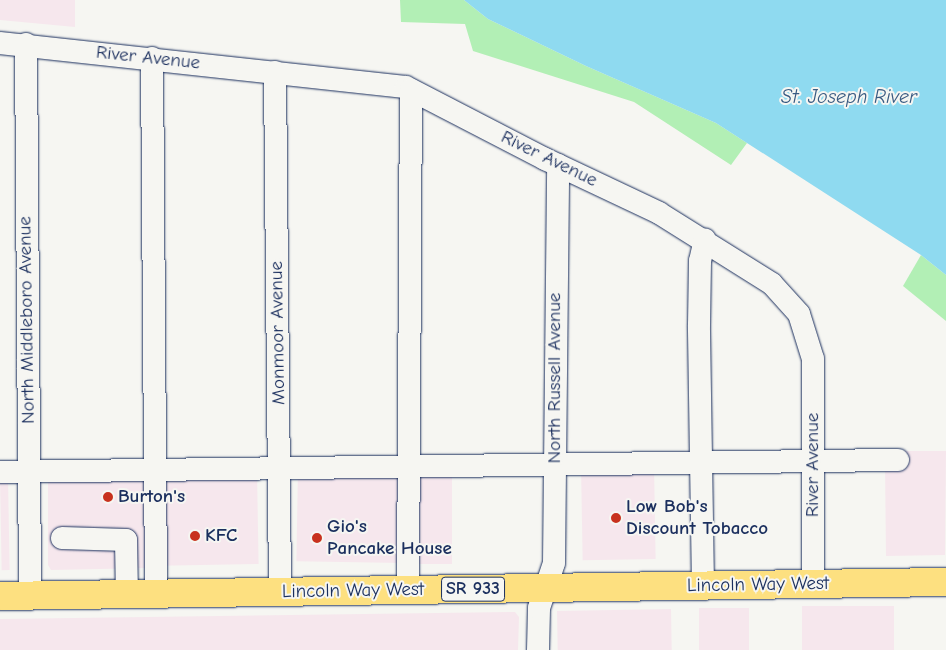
<!DOCTYPE html>
<html>
<head>
<meta charset="utf-8">
<style>
	body { margin:0 }
	#map { position:relative; width:946px; height:650px; overflow:hidden; background:#f6f6f2; font-family:"Comic Neue",sans-serif }
	div>[style] { position:absolute }
	[style*='--x'] { left:calc(var(--x)*1px); top:calc(var(--y)*1px); width:calc(var(--w)*1px); rotate:calc(var(--a)*1deg) }
	.built>* { inset:0; background:#f6e7ed; transform-origin:0 0 }
	.green>* { inset:0; background:#b2efb5 }
	.water>* { inset:0; background:#8fdaf0 }
	.roads { filter:drop-shadow(0 0 1px #1b2f5e) drop-shadow(0 0 1px #1b2f5e) }
	.minor>* { height:22px; margin:-11px; padding:0 11px; transform-origin:11px; border-radius:11px; background:#f6f6f2 }
	.major>* { height:28px; margin:-14px; padding:0 14px; transform-origin:14px; border-radius:14px; background:#fde080 }
	.dots>* { width:14px; height:14px; translate:-50% -50%; box-sizing:border-box; border:2px solid #f6f6f2; border-radius:50% }
	span { translate:-50% -50%; white-space:nowrap; text-align:center; line-height:1.15; -webkit-text-stroke:4px #f6f6f2; paint-order:stroke }
	.shield-label span { padding:1px 4px; background:#f6f6f2; border:1px solid; border-radius:4px; -webkit-text-stroke-width:0 }
	.shield-label { font-size:18px; color:#1b2f5e; font-weight:700 }
	.street-label { font-size:19px; color:#1b2f5e }
	.poi-label { font-size:19px; color:#1b2f5e; font-weight:700 }
	.left { translate:0 -50%; text-align:left }
	.water-label { font-size:20px; color:#385a82; font-style:italic }
</style>
</head>
<body>
<div id="map">
	<div class="built">
		<div style="clip-path:polygon(0 0,75px 0,75px 27px,0 20px)"></div>
		<div style="clip-path:polygon(902px 451px,946px 451px,945px 555px,886px 556px,885px 463px)"></div>
		<div style="left:654px;top:465px;width:94px;height:73px;rotate:89deg"></div>
		<div style="left:404px;top:469px;width:94px;height:106px;rotate:91deg"></div>
		<div style="left:412px;top:469px;width:40px;height:95px"></div>
		<div style="left:257px;top:472px;width:92px;height:99px;rotate:89deg"></div>
		<div style="clip-path:polygon(149px 473px,149px 568px,51px 570px,48px 565px,48px 475px)"></div>
		<div style="left:8px;top:476px;width:94px;height:8px;rotate:89deg"></div>
		<div style="left:894px;top:606px;width:44px;height:92px;rotate:90deg"></div>
		<div style="left:699px;top:608px;width:50px;height:42px"></div>
		<div style="left:671px;top:609px;width:41px;height:114px;rotate:89deg"></div>
		<div style="clip-path:polygon(515px 612px,519px 617px,518px 650px,0 650px,0 619px)"></div>
	</div>
	<div class="green">
		<div style="clip-path:polygon(400px 0,464px 0,488px 19px,586px 66px,716px 123px,747px 143px,731px 165px,634px 102px,473px 51px,465px 24px,401px 22px)"></div>
		<div style="clip-path:polygon(921px 255px,946px 275px,946px 321px,903px 286px)"></div>
	</div>
	<div class="water">
		<div style="clip-path:polygon(464px 0,946px 0,946px 275px,921px 255px,716px 123px,586px 66px,488px 19px)"></div>
	</div>
	<div class="roads">
		<div class="minor">
			<div style="--x:0;--y:43;--w:408;--a:6.2"></div>
			<div style="--x:406;--y:87;--w:157;--a:27.4"></div>
			<div style="--x:545;--y:159;--w:126;--a:25.3"></div>
			<div style="--x:659;--y:213;--w:133;--a:32.1"></div>
			<div style="--x:772;--y:284;--w:40;--a:48"></div>
			<div style="--x:799;--y:314;--w:47;--a:72.7"></div>
			<div style="--x:813;--y:359;--w:225;--a:90"></div>
			<div style="--x:26;--y:44;--w:551;--a:89.58"></div>
			<div style="--x:152;--y:58;--w:536;--a:89.57"></div>
			<div style="--x:275;--y:72;--w:521;--a:89.45"></div>
			<div style="--x:0;--y:472;--w:898;--a:-0.77"></div>
			<div style="--x:62;--y:538;--w:64;--a:1.8"></div>
			<div style="--x:126;--y:540;--w:55;--a:89"></div>
			<div style="--x:703;--y:586;--w:261;--a:-90.9"></div>
			<div style="--x:699;--y:325;--w:64;--a:-89.1"></div>
			<div style="--x:700;--y:261;--w:22;--a:-77"></div>
			<div style="--x:408;--y:590;--w:500;--a:-89.66"></div>
			<div style="--x:538;--y:650;--w:42;--a:-88.6"></div>
			<div style="--x:539;--y:608;--w:47;--a:-71.6"></div>
			<div style="--x:554;--y:563;--w:398;--a:-89.4"></div>
		</div>
		<div class="major">
			<div style="--x:0;--y:596;--w:946;--a:-0.85"></div>
		</div>
	</div>
	<div class="dots">
		<div style="left:108px;top:497px;background:#c8321e"></div>
		<div style="left:616px;top:518px;background:#c8321e"></div>
		<div style="left:195px;top:536px;background:#c8321e"></div>
		<div style="left:317px;top:538px;background:#c8321e"></div>
	</div>
	<div class="shield-label">
		<span style="left:473px;top:589px">SR 933</span>
	</div>
	<div class="street-label">
		<span style="left:148px;top:58px;rotate:6deg">River Avenue</span>
		<span style="left:549px;top:159px;rotate:26deg">River Avenue</span>
		<span style="left:27px;top:320px;rotate:-91deg">North Middleboro Avenue</span>
		<span style="left:278px;top:333px;rotate:-91deg">Monmoor Avenue</span>
		<span style="left:555px;top:378px;rotate:-90deg">North Russell Avenue</span>
		<span style="left:813px;top:465px;rotate:-90deg">River Avenue</span>
		<span style="left:758px;top:585px;rotate:-1deg">Lincoln Way West</span>
		<span style="left:353px;top:591px;rotate:-1deg">Lincoln Way West</span>
	</div>
	<div class="poi-label">
		<span class="left" style="left:118px;top:497px">Burton's</span>
		<span class="left" style="left:626px;top:518px">Low Bob's<br>Discount Tobacco</span>
		<span class="left" style="left:327px;top:538px">Gio's<br>Pancake House</span>
		<span class="left" style="left:205px;top:536px">KFC</span>
	</div>
	<div class="water-label">
		<span style="left:849px;top:96px">St. Joseph River</span>
	</div>
</div>
</body>
</html>
